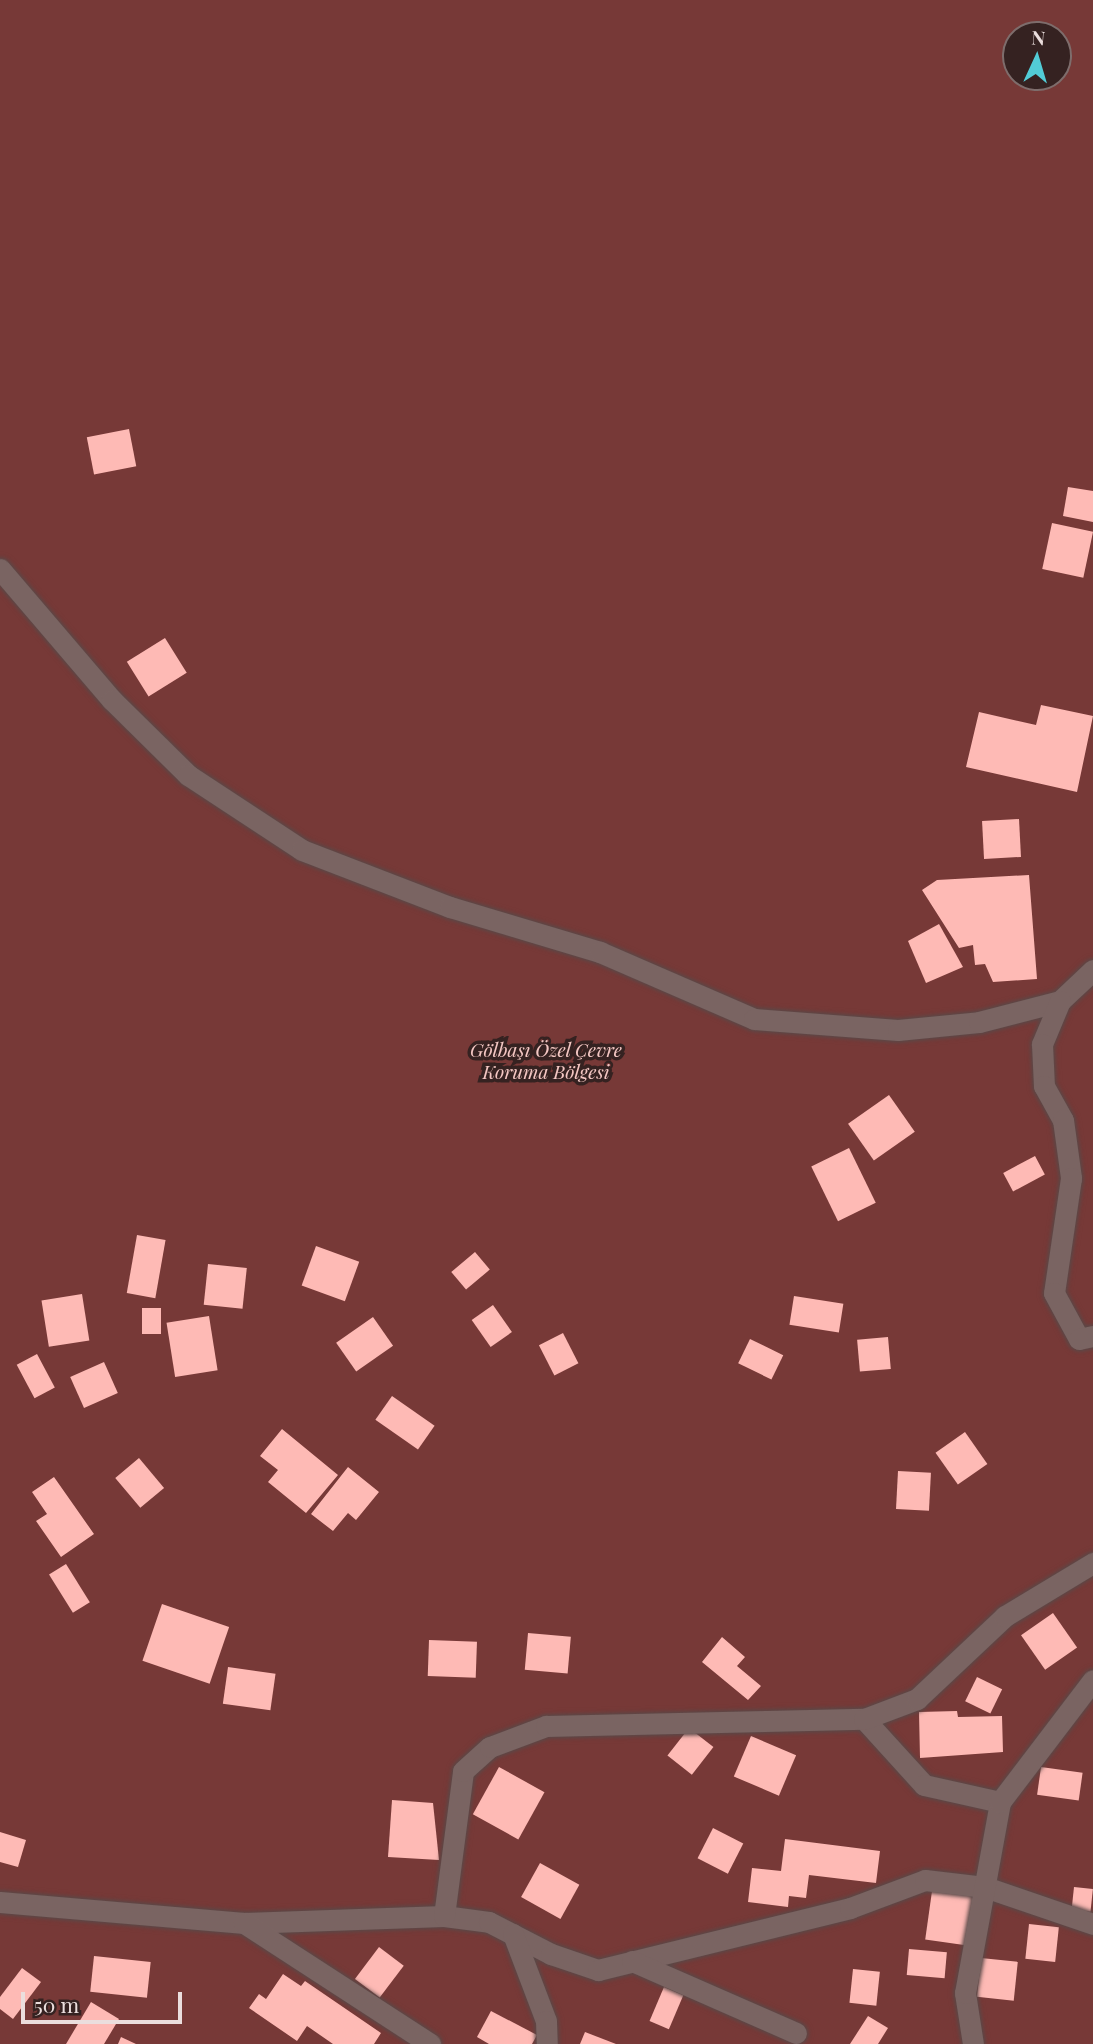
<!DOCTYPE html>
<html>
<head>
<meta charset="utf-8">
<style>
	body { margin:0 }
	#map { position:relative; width:1093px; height:2044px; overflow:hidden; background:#3f2c2b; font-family:"Playfair Display",serif }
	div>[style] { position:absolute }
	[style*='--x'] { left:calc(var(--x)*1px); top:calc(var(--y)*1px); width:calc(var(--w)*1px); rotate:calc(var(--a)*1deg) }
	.green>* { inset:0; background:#773937 }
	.building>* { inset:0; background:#febab5; transform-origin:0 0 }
	.roads { filter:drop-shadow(0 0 2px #594948) drop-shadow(0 0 2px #594948) }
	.minor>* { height:21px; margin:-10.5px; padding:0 10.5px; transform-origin:10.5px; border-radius:10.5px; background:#7a6462 }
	span { translate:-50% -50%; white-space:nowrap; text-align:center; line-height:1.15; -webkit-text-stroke:7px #352221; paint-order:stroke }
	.park-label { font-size:19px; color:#f4c7c3; font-style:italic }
	.north { position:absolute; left:1002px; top:21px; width:70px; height:70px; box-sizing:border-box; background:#352221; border:2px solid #7e6d6c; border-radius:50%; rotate:4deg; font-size:19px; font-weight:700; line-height:28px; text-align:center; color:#ebdedd }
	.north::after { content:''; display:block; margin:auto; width:24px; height:32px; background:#52ccd6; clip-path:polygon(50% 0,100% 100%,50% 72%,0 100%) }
	.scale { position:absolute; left:21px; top:1992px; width:161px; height:32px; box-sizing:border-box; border:4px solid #ebdedd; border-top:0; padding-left:9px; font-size:21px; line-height:24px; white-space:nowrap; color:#ebdedd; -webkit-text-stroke:5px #352221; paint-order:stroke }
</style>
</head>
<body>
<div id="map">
	<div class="green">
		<div style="clip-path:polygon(evenodd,0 0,1093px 0,1093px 2044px,0 2044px,0 0,1016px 35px,1058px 35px,1058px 77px,1016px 77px,1016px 35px)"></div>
	</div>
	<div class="building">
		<div style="left:129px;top:429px;width:38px;height:43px;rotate:79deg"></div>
		<div style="clip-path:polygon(1068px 487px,1093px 491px,1093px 522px,1063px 516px)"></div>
		<div style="left:1052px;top:523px;width:42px;height:47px;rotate:12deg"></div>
		<div style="left:165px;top:638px;width:41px;height:45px;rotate:58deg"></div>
		<div style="clip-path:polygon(1041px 705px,1093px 716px,1077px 792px,966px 767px,979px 712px,1036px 725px)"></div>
		<div style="left:1019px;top:819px;width:38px;height:37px;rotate:87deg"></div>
		<div style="clip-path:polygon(1029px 875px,1037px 979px,993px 982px,985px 964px,975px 965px,973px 945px,959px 948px,922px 890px,937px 880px)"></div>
		<div style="clip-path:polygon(939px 924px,963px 967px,926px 983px,908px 941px)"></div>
		<div style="left:889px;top:1095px;width:45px;height:50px;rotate:55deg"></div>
		<div style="left:849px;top:1148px;width:61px;height:42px;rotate:64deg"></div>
		<div style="left:1035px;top:1156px;width:21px;height:36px;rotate:62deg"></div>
		<div style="left:137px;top:1235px;width:29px;height:59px;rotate:10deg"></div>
		<div style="left:316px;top:1246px;width:46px;height:42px;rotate:20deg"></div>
		<div style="left:475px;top:1252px;width:23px;height:31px;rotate:50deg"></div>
		<div style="left:208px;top:1264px;width:39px;height:41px;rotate:6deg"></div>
		<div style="left:82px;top:1294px;width:47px;height:41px;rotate:81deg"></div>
		<div style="left:794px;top:1296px;width:50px;height:29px;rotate:9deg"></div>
		<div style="left:493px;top:1305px;width:33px;height:26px;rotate:55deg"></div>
		<div style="left:142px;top:1308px;width:19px;height:26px"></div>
		<div style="left:209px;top:1316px;width:55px;height:43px;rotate:81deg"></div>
		<div style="left:373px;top:1317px;width:35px;height:45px;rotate:55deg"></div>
		<div style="left:563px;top:1333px;width:34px;height:27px;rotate:63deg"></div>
		<div style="left:888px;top:1337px;width:32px;height:31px;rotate:85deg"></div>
		<div style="left:750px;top:1339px;width:37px;height:27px;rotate:26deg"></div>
		<div style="left:37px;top:1354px;width:38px;height:23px;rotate:62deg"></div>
		<div style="left:104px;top:1362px;width:34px;height:37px;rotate:66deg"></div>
		<div style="left:392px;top:1396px;width:52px;height:29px;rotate:35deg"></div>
		<div style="clip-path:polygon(282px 1429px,338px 1475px,306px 1513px,268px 1482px,278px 1470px,260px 1456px)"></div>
		<div style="left:965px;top:1432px;width:39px;height:36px;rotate:55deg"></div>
		<div style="left:139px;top:1458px;width:39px;height:31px;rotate:50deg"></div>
		<div style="clip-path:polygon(348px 1467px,379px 1492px,356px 1520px,348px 1513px,333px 1531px,311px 1514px)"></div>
		<div style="left:898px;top:1471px;width:33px;height:38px;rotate:3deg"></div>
		<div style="clip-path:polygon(54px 1477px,94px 1534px,61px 1557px,36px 1521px,47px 1514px,32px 1492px)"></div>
		<div style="left:66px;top:1564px;width:45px;height:20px;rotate:58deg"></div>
		<div style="left:162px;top:1604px;width:71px;height:60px;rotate:19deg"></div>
		<div style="left:1053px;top:1613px;width:42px;height:39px;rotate:55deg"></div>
		<div style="left:528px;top:1633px;width:43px;height:37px;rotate:5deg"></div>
		<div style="clip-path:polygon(722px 1637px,745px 1657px,737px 1666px,761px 1686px,748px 1700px,702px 1662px)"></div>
		<div style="left:429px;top:1640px;width:48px;height:36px;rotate:2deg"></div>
		<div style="left:228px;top:1667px;width:48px;height:37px;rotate:8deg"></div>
		<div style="left:977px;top:1677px;width:28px;height:27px;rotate:26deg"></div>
		<div style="clip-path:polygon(957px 1711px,958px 1717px,1002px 1716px,1003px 1752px,920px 1758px,919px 1712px)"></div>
		<div style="left:689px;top:1728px;width:31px;height:35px;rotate:38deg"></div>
		<div style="left:751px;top:1736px;width:49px;height:44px;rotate:23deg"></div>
		<div style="left:499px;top:1767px;width:52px;height:54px;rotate:29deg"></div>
		<div style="left:1041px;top:1767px;width:42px;height:28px;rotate:8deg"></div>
		<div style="clip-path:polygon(392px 1800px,433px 1803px,439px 1860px,388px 1857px)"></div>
		<div style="left:713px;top:1828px;width:34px;height:34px;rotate:27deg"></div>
		<div style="clip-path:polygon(0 1832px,26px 1840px,18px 1867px,0 1862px)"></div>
		<div style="clip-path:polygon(785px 1839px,880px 1851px,876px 1883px,809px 1875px,806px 1898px,789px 1896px,788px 1907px,748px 1902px,752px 1868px,781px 1871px)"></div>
		<div style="left:540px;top:1863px;width:45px;height:39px;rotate:29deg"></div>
		<div style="left:933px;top:1884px;width:48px;height:56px;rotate:8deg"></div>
		<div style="left:1074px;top:1887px;width:19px;height:23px;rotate:6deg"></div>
		<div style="left:1029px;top:1924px;width:30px;height:35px;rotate:6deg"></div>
		<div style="left:379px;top:1947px;width:31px;height:40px;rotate:37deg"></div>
		<div style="left:909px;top:1949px;width:38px;height:26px;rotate:5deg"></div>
		<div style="left:94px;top:1956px;width:57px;height:36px;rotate:6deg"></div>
		<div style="left:981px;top:1958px;width:37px;height:39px;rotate:6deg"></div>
		<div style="clip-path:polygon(22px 1968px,41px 1982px,13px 2019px,0 2009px,0 1997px)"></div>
		<div style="left:853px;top:1969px;width:27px;height:34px;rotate:6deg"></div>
		<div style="clip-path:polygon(283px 1974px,301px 1986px,305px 1981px,381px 2033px,374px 2044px,333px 2044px,307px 2026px,297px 2041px,249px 2008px,259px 1994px,266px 1999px)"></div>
		<div style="left:664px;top:1987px;width:21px;height:37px;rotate:23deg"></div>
		<div style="clip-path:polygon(91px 2002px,119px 2019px,104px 2044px,66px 2044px)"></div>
		<div style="clip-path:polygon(491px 2011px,537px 2035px,532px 2044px,489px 2044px,477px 2037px)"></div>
		<div style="clip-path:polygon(868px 2016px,888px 2028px,878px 2044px,850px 2044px)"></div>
		<div style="clip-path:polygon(585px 2032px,616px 2044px,580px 2044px)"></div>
		<div style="clip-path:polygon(121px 2037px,136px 2044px,118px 2044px)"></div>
	</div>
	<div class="roads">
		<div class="minor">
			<div style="--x:0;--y:569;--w:172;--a:49.5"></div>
			<div style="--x:112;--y:700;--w:107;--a:44.6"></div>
			<div style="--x:188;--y:775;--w:136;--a:33.3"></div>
			<div style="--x:302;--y:850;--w:159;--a:21.1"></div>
			<div style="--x:450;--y:907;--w:157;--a:16.7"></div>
			<div style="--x:600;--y:952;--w:168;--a:23.5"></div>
			<div style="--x:754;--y:1019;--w:144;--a:4.4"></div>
			<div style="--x:898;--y:1030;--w:81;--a:-5.6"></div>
			<div style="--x:979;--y:1022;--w:84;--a:-14.5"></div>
			<div style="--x:1093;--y:970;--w:45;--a:136.8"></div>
			<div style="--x:1060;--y:1001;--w:47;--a:112.7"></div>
			<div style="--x:1042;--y:1044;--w:42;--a:87.3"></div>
			<div style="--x:1044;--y:1086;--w:39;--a:61"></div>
			<div style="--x:1063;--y:1120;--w:59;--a:82.1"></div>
			<div style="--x:1071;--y:1178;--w:116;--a:98.4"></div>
			<div style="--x:1054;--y:1293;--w:52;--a:61.5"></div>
			<div style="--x:1079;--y:1339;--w:14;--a:-12"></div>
			<div style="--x:864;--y:1719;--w:89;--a:47.7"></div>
			<div style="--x:924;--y:1785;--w:78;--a:12.6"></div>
			<div style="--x:0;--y:1902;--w:245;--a:4.9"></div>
			<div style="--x:244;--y:1923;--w:200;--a:-2"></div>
			<div style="--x:444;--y:1916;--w:45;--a:7.6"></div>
			<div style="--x:489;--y:1922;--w:70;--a:27.3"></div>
			<div style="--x:551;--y:1954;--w:50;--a:18.8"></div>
			<div style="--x:598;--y:1970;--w:260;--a:-13.8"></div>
			<div style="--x:850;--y:1908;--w:80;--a:-20.5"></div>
			<div style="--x:925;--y:1880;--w:60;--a:6.7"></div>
			<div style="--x:985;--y:1887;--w:114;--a:18.9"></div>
			<div style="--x:444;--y:1916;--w:146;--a:-82.5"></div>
			<div style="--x:463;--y:1771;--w:36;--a:-42"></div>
			<div style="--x:490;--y:1747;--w:60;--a:-20.6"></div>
			<div style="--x:546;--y:1726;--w:318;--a:-1.3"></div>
			<div style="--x:864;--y:1719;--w:57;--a:-20.7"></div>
			<div style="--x:917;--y:1699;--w:121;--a:-43.3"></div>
			<div style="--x:1005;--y:1616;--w:103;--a:-31.1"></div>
			<div style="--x:244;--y:1923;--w:222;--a:33"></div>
			<div style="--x:513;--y:1934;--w:93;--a:69.2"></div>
			<div style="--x:546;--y:2021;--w:23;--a:88"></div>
			<div style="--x:632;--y:1961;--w:179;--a:23.7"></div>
			<div style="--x:973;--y:2044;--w:52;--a:-98.9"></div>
			<div style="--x:965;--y:1993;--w:194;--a:-79.6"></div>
			<div style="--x:1000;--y:1802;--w:153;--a:-52.7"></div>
		</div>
	</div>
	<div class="park-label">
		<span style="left:546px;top:1061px">Gölbaşı Özel Çevre<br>Koruma Bölgesi</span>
	</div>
	<div class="north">N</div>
	<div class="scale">50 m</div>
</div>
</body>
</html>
